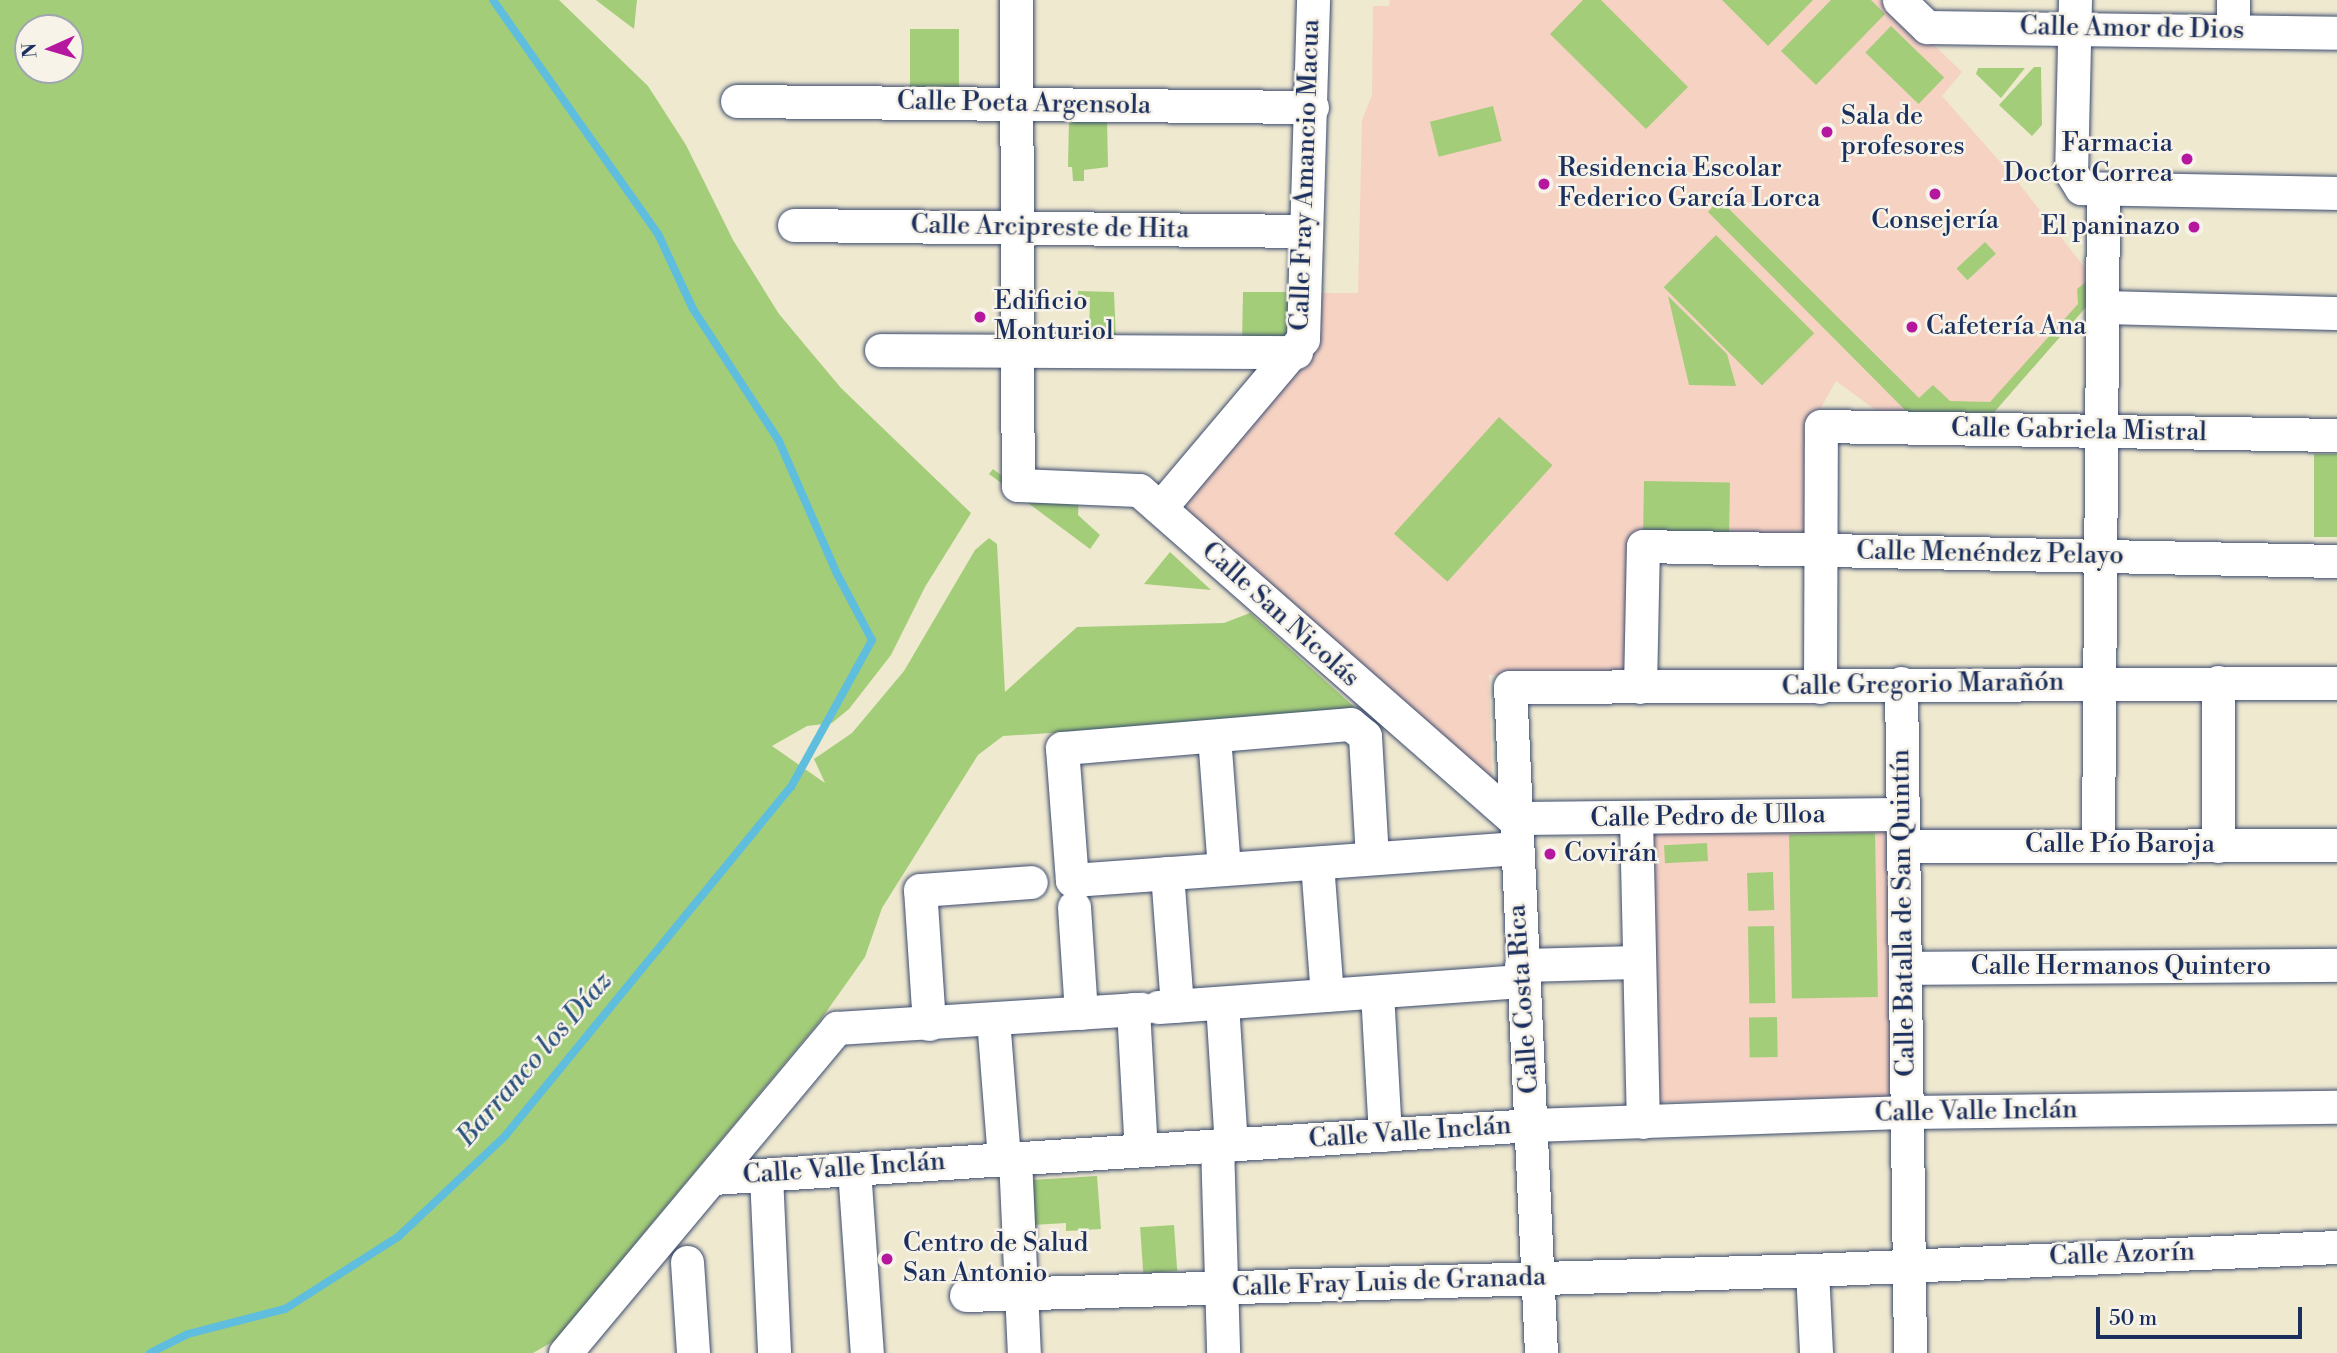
<!DOCTYPE html>
<html>
<head>
<meta charset="utf-8">
<style>
	body { margin:0 }
	#map { position:relative; width:2337px; height:1353px; overflow:hidden; background:#efe9d0; font-family:"Libre Bodoni",serif }
	div>[style] { position:absolute }
	[style*='--x'] { left:calc(var(--x)*1px); top:calc(var(--y)*1px); width:calc(var(--w)*1px); rotate:calc(var(--a)*1deg) }
	.built>* { inset:0; background:#f6d2c3; transform-origin:0 0 }
	.green>* { inset:0; background:#a4cd79; transform-origin:0 0 }
	.stream>* { height:8px; margin:-4px; padding:0 4px; transform-origin:4px; border-radius:4px; background:#5fbedd }
	.roads { filter:drop-shadow(0 0 2px #3b4b6f) drop-shadow(0 0 2px #3b4b6f) }
	.street>* { height:33px; margin:-16.5px; padding:0 16.5px; transform-origin:16.5px; border-radius:16.5px; background:#fff }
	.dots>* { width:19px; height:19px; translate:-50% -50%; box-sizing:border-box; border:4px solid #f7f3e8; border-radius:50% }
	span { translate:-50% -50%; white-space:nowrap; text-align:center; line-height:1.15; -webkit-text-stroke:5px #f7f3e8; paint-order:stroke }
	.street-label { font-size:26px; color:#1b2f5e }
	.poi-label { font-size:26px; color:#1b2f5e }
	.left { translate:0 -50%; text-align:left }
	.right { translate:-100% -50%; text-align:right }
	.water-label { font-size:28px; color:#2c537e; font-style:italic }
	.north { position:absolute; left:14px; top:14px; width:70px; height:70px; box-sizing:border-box; background:#f7f3e8; border:2px solid #9fa5b1; border-radius:50%; rotate:266deg; font-size:19px; font-weight:700; line-height:28px; text-align:center; color:#1b2f5e }
	.north::after { content:''; display:block; margin:auto; width:24px; height:32px; background:#b5179e; clip-path:polygon(50% 0,100% 100%,50% 72%,0 100%) }
	.scale { position:absolute; left:2096px; top:1307px; width:206px; height:32px; box-sizing:border-box; border:4px solid #1b2f5e; border-top:0; padding-left:9px; font-size:21px; line-height:24px; white-space:nowrap; color:#1b2f5e; -webkit-text-stroke:5px #f7f3e8; paint-order:stroke }
</style>
</head>
<body>
<div id="map">
	<div class="built">
		<div style="clip-path:polygon(1390px 0,1887px 0,1962px 72px,1942px 96px,2017px 181px,2092px 277px,2093px 299px,1990px 417px,1877px 411px,1836px 381px,1809px 429px,1808px 535px,1630px 535px,1626px 672px,1489px 675px,1492px 779px,1189px 516px,1187px 508px,1188px 499px,1320px 293px,1358px 293px,1362px 120px,1372px 95px,1373px 6px,1389px 6px)"></div>
		<div style="left:1887px;top:825px;width:273px;height:240px;rotate:89deg"></div>
	</div>
	<div class="green">
		<div style="clip-path:polygon(evenodd,0 0,559px 0,648px 86px,686px 145px,733px 240px,779px 314px,841px 388px,971px 513px,925px 587px,891px 655px,849px 709px,832px 723px,807px 726px,772px 746px,825px 783px,814px 759px,852px 733px,904px 671px,975px 550px,989px 538px,997px 544px,1005px 692px,1077px 627px,1224px 623px,1250px 613px,1361px 713px,1003px 736px,978px 755px,882px 908px,865px 957px,819px 1022px,554px 1341px,533px 1353px,0 1353px,0 0,28px 28px,70px 28px,70px 70px,28px 70px,28px 28px)"></div>
		<div style="clip-path:polygon(596px 0,637px 0,634px 29px,605px 7px)"></div>
		<div style="clip-path:polygon(1583px 0,1601px 0,1688px 87px,1646px 129px,1550px 34px)"></div>
		<div style="clip-path:polygon(1722px 0,1813px 0,1768px 46px)"></div>
		<div style="clip-path:polygon(1831px 0,1871px 0,1885px 14px,1816px 85px,1781px 51px)"></div>
		<div style="left:1891px;top:26px;width:74px;height:37px;rotate:44deg"></div>
		<div style="left:910px;top:29px;width:49px;height:61px"></div>
		<div style="clip-path:polygon(2034px 67px,2041px 67px,2042px 125px,2032px 136px,1999px 105px)"></div>
		<div style="clip-path:polygon(1978px 68px,2025px 68px,2001px 98px,1976px 74px)"></div>
		<div style="left:1493px;top:106px;width:36px;height:65px;rotate:76deg"></div>
		<div style="clip-path:polygon(1069px 119px,1107px 119px,1108px 167px,1084px 170px,1084px 181px,1073px 181px,1072px 167px,1068px 167px)"></div>
		<div style="clip-path:polygon(1719px 199px,1919px 398px,1933px 385px,1950px 401px,1990px 402px,2078px 304px,2077px 289px,2092px 277px,2093px 299px,1990px 417px,1909px 414px,1708px 212px)"></div>
		<div style="left:1716px;top:235px;width:139px;height:74px;rotate:45deg"></div>
		<div style="left:1985px;top:242px;width:16px;height:39px;rotate:47deg"></div>
		<div style="clip-path:polygon(1078px 291px,1114px 292px,1116px 341px,1089px 341px,1090px 297px,1078px 297px)"></div>
		<div style="clip-path:polygon(1243px 292px,1291px 292px,1291px 328px,1285px 341px,1242px 341px)"></div>
		<div style="clip-path:polygon(1668px 296px,1727px 354px,1736px 386px,1689px 385px)"></div>
		<div style="left:1499px;top:417px;width:72px;height:157px;rotate:42deg"></div>
		<div style="left:2314px;top:454px;width:23px;height:83px"></div>
		<div style="clip-path:polygon(993px 469px,1020px 490px,1079px 494px,1078px 515px,1100px 535px,1090px 549px,989px 474px)"></div>
		<div style="left:1644px;top:481px;width:86px;height:54px;rotate:1deg"></div>
		<div style="clip-path:polygon(1170px 552px,1211px 590px,1144px 584px)"></div>
		<div style="left:1875px;top:833px;width:164px;height:86px;rotate:89deg"></div>
		<div style="left:1707px;top:843px;width:18px;height:43px;rotate:87deg"></div>
		<div style="left:1773px;top:872px;width:38px;height:26px;rotate:88deg"></div>
		<div style="left:1774px;top:926px;width:77px;height:26px;rotate:89deg"></div>
		<div style="left:1777px;top:1017px;width:40px;height:28px;rotate:89deg"></div>
		<div style="clip-path:polygon(1097px 1176px,1101px 1229px,1066px 1231px,1066px 1223px,1033px 1225px,1031px 1180px)"></div>
		<div style="left:1174px;top:1225px;width:46px;height:34px;rotate:86deg"></div>
	</div>
	<div class="stream">
		<div style="--x:150;--y:1353;--w:42;--a:-26.6"></div>
		<div style="--x:188;--y:1334;--w:100;--a:-14.5"></div>
		<div style="--x:285;--y:1309;--w:135;--a:-32.6"></div>
		<div style="--x:399;--y:1236;--w:146;--a:-43.3"></div>
		<div style="--x:505;--y:1136;--w:451;--a:-50.7"></div>
		<div style="--x:791;--y:787;--w:168;--a:-61.1"></div>
		<div style="--x:872;--y:640;--w:75;--a:-117.9"></div>
		<div style="--x:837;--y:574;--w:145;--a:-113.6"></div>
		<div style="--x:779;--y:441;--w:158;--a:-123.1"></div>
		<div style="--x:693;--y:309;--w:83;--a:-115"></div>
		<div style="--x:658;--y:234;--w:286;--a:-125.2"></div>
	</div>
	<div class="roads">
		<div class="street">
			<div style="--x:1016;--y:0;--w:485;--a:89.8"></div>
			<div style="--x:1018;--y:485;--w:121;--a:2.4"></div>
			<div style="--x:1139;--y:490;--w:497;--a:41.3"></div>
			<div style="--x:1513;--y:818;--w:390;--a:-0.6"></div>
			<div style="--x:1899;--y:0;--w:39;--a:44"></div>
			<div style="--x:1927;--y:27;--w:410;--a:0.8"></div>
			<div style="--x:2075;--y:0;--w:172;--a:91.3"></div>
			<div style="--x:2071;--y:172;--w:19;--a:58"></div>
			<div style="--x:2081;--y:188;--w:256;--a:1.1"></div>
			<div style="--x:2233;--y:31;--w:31;--a:-90"></div>
			<div style="--x:737;--y:101;--w:575;--a:0.6"></div>
			<div style="--x:794;--y:225;--w:512;--a:0.67"></div>
			<div style="--x:2102;--y:307;--w:235;--a:1.5"></div>
			<div style="--x:881;--y:350;--w:415;--a:0.3"></div>
			<div style="--x:1160;--y:508;--w:221;--a:-49.8"></div>
			<div style="--x:1303;--y:339;--w:339;--a:-88.3"></div>
			<div style="--x:2218;--y:682;--w:164;--a:90"></div>
			<div style="--x:1901;--y:683;--w:670;--a:89.23"></div>
			<div style="--x:1640;--y:687;--w:141;--a:-88.8"></div>
			<div style="--x:1643;--y:546;--w:694;--a:1.24"></div>
			<div style="--x:1820;--y:687;--w:261;--a:-89.8"></div>
			<div style="--x:1821;--y:426;--w:516;--a:1"></div>
			<div style="--x:1214;--y:736;--w:133;--a:85.7"></div>
			<div style="--x:1636;--y:818;--w:304;--a:88.7"></div>
			<div style="--x:2098;--y:845;--w:656;--a:-89.56"></div>
			<div style="--x:1904;--y:846;--w:433;--a:-0.1"></div>
			<div style="--x:1372;--y:858;--w:122;--a:-93.3"></div>
			<div style="--x:1365;--y:736;--w:19;--a:-141"></div>
			<div style="--x:1350;--y:724;--w:289;--a:175.2"></div>
			<div style="--x:1062;--y:748;--w:132;--a:85.7"></div>
			<div style="--x:1072;--y:880;--w:444;--a:-4.1"></div>
			<div style="--x:1317;--y:863;--w:132;--a:85.7"></div>
			<div style="--x:1167;--y:873;--w:133;--a:85.7"></div>
			<div style="--x:1074;--y:907;--w:106;--a:86.2"></div>
			<div style="--x:1521;--y:965;--w:117;--a:-1.5"></div>
			<div style="--x:1905;--y:968;--w:432;--a:-0.4"></div>
			<div style="--x:1377;--y:992;--w:143;--a:86.8"></div>
			<div style="--x:1222;--y:1003;--w:142;--a:86.4"></div>
			<div style="--x:1158;--y:1007;--w:365;--a:-4.1"></div>
			<div style="--x:1133;--y:1009;--w:141;--a:86.8"></div>
			<div style="--x:993;--y:1019;--w:139;--a:85.5"></div>
			<div style="--x:929;--y:1024;--w:134;--a:-93.8"></div>
			<div style="--x:920;--y:890;--w:111;--a:-4.1"></div>
			<div style="--x:1217;--y:1145;--w:208;--a:88.3"></div>
			<div style="--x:1015;--y:1158;--w:195;--a:87.4"></div>
			<div style="--x:854;--y:1169;--w:184;--a:86"></div>
			<div style="--x:766;--y:1175;--w:178;--a:87.4"></div>
			<div style="--x:713;--y:1178;--w:821;--a:-3.7"></div>
			<div style="--x:1532;--y:1125;--w:376;--a:-2"></div>
			<div style="--x:1908;--y:1112;--w:429;--a:-0.7"></div>
			<div style="--x:687;--y:1262;--w:91;--a:86.2"></div>
			<div style="--x:1812;--y:1270;--w:83;--a:87.2"></div>
			<div style="--x:966;--y:1295;--w:846;--a:-1.69"></div>
			<div style="--x:1812;--y:1270;--w:526;--a:-2.51"></div>
			<div style="--x:565;--y:1353;--w:424;--a:-50.1"></div>
			<div style="--x:837;--y:1028;--w:305;--a:-3.6"></div>
			<div style="--x:1541;--y:1353;--w:667;--a:-92.66"></div>
			<div style="--x:1510;--y:687;--w:827;--a:-0.28"></div>
		</div>
	</div>
	<div class="dots">
		<div style="left:1827px;top:132px;background:#b5179e"></div>
		<div style="left:2187px;top:159px;background:#b5179e"></div>
		<div style="left:1544px;top:184px;background:#b5179e"></div>
		<div style="left:1935px;top:194px;background:#b5179e"></div>
		<div style="left:2194px;top:227px;background:#b5179e"></div>
		<div style="left:980px;top:317px;background:#b5179e"></div>
		<div style="left:1912px;top:327px;background:#b5179e"></div>
		<div style="left:1550px;top:854px;background:#b5179e"></div>
		<div style="left:887px;top:1259px;background:#b5179e"></div>
	</div>
	<div class="street-label">
		<span style="left:2132px;top:29px;rotate:1deg">Calle Amor de Dios</span>
		<span style="left:1024px;top:104px;rotate:1deg">Calle Poeta Argensola</span>
		<span style="left:1306px;top:175px;rotate:-88deg">Calle Fray Amancio Macua</span>
		<span style="left:1050px;top:228px;rotate:1deg">Calle Arcipreste de Hita</span>
		<span style="left:2079px;top:431px;rotate:1deg">Calle Gabriela Mistral</span>
		<span style="left:1990px;top:554px;rotate:1deg">Calle Menéndez Pelayo</span>
		<span style="left:1280px;top:615px;rotate:42deg">Calle San Nicolás</span>
		<span style="left:1923px;top:685px;rotate:-1deg">Calle Gregorio Marañón</span>
		<span style="left:1708px;top:817px;rotate:-1deg">Calle Pedro de Ulloa</span>
		<span style="left:2120px;top:845px">Calle Pío Baroja</span>
		<span style="left:1904px;top:913px;rotate:-91deg">Calle Batalla de San Quintín</span>
		<span style="left:2121px;top:967px">Calle Hermanos Quintero</span>
		<span style="left:1524px;top:999px;rotate:-94deg">Calle Costa Rica</span>
		<span style="left:1976px;top:1112px;rotate:-1deg">Calle Valle Inclán</span>
		<span style="left:1410px;top:1133px;rotate:-4deg">Calle Valle Inclán</span>
		<span style="left:844px;top:1169px;rotate:-4deg">Calle Valle Inclán</span>
		<span style="left:2122px;top:1255px;rotate:-2deg">Calle Azorín</span>
		<span style="left:1389px;top:1283px;rotate:-2deg">Calle Fray Luis de Granada</span>
	</div>
	<div class="poi-label">
		<span class="left" style="left:1841px;top:132px">Sala de<br>profesores</span>
		<span class="right" style="left:2173px;top:159px">Farmacia<br>Doctor Correa</span>
		<span class="left" style="left:1558px;top:184px">Residencia Escolar<br>Federico García Lorca</span>
		<span style="left:1935px;top:221px">Consejería</span>
		<span class="right" style="left:2180px;top:227px">El paninazo</span>
		<span class="left" style="left:994px;top:317px">Edificio<br>Monturiol</span>
		<span class="left" style="left:1926px;top:327px">Cafetería Ana</span>
		<span class="left" style="left:1564px;top:854px">Covirán</span>
		<span class="left" style="left:903px;top:1259px">Centro de Salud<br>San Antonio</span>
	</div>
	<div class="water-label">
		<span style="left:535px;top:1059px;rotate:-49deg">Barranco los Díaz</span>
	</div>
	<div class="north">N</div>
	<div class="scale">50 m</div>
</div>
</body>
</html>
